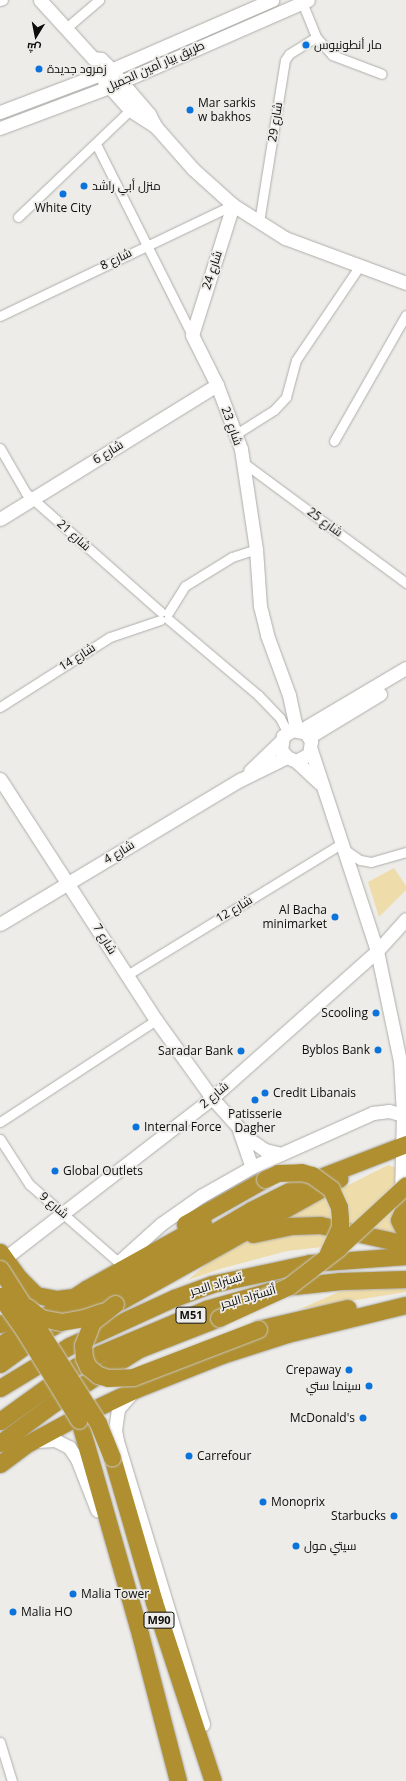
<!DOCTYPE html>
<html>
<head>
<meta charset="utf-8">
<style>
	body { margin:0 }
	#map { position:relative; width:406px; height:1781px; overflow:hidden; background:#edece8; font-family:"Open Sans",Cairo,sans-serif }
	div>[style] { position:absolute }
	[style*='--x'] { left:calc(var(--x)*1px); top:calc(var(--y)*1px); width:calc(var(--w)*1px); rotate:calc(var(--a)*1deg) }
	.green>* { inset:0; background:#eedcaa }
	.roads { filter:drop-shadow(0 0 1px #afadaa) drop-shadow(0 0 1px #afadaa) }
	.street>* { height:9px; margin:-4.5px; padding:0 4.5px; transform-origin:4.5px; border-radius:4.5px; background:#fff }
	.secondary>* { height:13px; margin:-6.5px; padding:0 6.5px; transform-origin:6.5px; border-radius:6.5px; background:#fff }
	.highway>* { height:17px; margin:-8.5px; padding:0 8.5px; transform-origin:8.5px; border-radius:8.5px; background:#af8f30 }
	.bridges { filter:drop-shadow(0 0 1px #cacac9) drop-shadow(0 0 1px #cacac9) }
	.highway-bridge>* { height:17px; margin:-8.5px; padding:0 8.5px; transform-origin:8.5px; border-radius:8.5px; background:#af8f30 }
	.dots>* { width:11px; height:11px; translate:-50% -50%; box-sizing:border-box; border:2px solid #edece8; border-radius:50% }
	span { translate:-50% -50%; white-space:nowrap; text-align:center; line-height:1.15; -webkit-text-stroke:3.5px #edece8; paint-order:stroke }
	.shield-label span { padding:1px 3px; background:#edece8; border:1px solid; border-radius:3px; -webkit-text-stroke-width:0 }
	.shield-label { font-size:11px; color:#0c0c0b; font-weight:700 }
	.poi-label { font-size:12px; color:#0c0c0b }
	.left { translate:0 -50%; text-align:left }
	.right { translate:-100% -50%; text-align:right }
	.street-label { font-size:12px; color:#0c0c0b }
	.north { position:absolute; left:16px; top:16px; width:40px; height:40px; -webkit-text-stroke:3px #edece8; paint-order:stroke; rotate:190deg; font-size:11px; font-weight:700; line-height:16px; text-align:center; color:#0c0c0b }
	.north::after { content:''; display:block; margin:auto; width:14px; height:18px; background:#0c0c0b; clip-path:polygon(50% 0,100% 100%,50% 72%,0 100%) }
</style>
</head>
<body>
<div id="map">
	<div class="green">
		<div style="clip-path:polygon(394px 868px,406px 886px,406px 890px,379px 917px,368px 882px)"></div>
		<div style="clip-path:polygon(388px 1165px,396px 1168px,400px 1235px,345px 1221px,272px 1224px)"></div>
		<div style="clip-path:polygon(333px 1231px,322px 1247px,287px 1251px,220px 1269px,188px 1280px,218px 1254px,263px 1235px)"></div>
		<div style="clip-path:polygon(406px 1288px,406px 1292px,300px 1309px,341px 1291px)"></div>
	</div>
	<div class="roads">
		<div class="street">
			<div style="--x:0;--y:1;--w:3;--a:-18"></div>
			<div style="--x:302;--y:2;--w:38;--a:68"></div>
			<div style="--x:316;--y:37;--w:24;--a:48"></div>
			<div style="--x:332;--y:55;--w:53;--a:20.8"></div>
			<div style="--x:65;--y:29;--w:45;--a:-40.5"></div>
			<div style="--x:96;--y:144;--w:214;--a:63.3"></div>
			<div style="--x:18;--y:217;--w:155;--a:-43.7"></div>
			<div style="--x:259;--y:222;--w:164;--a:-80.9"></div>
			<div style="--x:285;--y:60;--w:7;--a:-56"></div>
			<div style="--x:289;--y:54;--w:32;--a:-32"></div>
			<div style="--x:0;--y:316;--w:258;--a:-25.5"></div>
			<div style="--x:236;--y:434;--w:45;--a:-32.3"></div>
			<div style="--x:274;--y:410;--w:18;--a:-47"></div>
			<div style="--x:286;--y:397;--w:38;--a:-75"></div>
			<div style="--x:296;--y:360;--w:112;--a:-55.9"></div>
			<div style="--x:334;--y:441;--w:145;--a:-60.3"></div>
			<div style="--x:0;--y:448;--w:52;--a:60"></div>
			<div style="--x:26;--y:493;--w:180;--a:41.4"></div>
			<div style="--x:244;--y:463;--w:202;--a:36.5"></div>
			<div style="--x:168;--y:613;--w:32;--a:-58"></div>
			<div style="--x:185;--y:586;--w:55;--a:-31.7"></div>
			<div style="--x:232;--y:557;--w:25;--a:-18"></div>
			<div style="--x:168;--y:619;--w:118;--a:40.2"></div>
			<div style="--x:258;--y:695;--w:32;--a:46"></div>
			<div style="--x:280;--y:718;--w:16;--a:63"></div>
			<div style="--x:0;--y:707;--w:130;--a:-32.5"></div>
			<div style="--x:110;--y:637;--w:53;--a:-18.8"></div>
			<div style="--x:344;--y:849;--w:19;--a:35"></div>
			<div style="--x:360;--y:860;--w:11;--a:10"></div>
			<div style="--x:371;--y:862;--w:36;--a:-16"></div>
			<div style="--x:127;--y:975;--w:252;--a:-31.5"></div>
			<div style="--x:0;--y:1122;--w:186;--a:-33.2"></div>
			<div style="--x:0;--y:1139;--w:54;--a:57.2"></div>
			<div style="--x:29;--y:1184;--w:118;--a:41.2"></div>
			<div style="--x:0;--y:1742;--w:41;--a:72.9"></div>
		</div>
		<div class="secondary">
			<div style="--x:40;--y:0;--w:79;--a:47.6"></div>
			<div style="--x:93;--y:58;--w:8;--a:7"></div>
			<div style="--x:101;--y:59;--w:8;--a:45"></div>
			<div style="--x:107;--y:65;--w:65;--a:49.4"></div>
			<div style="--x:149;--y:114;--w:15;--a:62"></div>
			<div style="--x:156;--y:127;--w:56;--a:48.6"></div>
			<div style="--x:193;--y:169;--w:54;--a:42"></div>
			<div style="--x:233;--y:205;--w:62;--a:32.4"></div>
			<div style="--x:285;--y:238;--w:129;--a:20.4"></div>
			<div style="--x:104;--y:81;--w:39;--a:48"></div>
			<div style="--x:130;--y:110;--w:31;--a:33"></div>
			<div style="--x:0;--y:112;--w:119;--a:-20.7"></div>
			<div style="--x:111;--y:70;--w:176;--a:-23.5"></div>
			<div style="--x:0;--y:128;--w:116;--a:-20.6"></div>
			<div style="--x:109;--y:87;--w:217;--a:-23.6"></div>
			<div style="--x:233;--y:205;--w:136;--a:107.5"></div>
			<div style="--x:192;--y:335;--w:56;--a:63.4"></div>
			<div style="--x:217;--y:385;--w:68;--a:69.4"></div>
			<div style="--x:241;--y:449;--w:101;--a:81.5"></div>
			<div style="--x:256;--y:549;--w:57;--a:86"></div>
			<div style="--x:260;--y:606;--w:30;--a:76"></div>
			<div style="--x:267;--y:635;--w:64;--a:69.9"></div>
			<div style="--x:289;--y:695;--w:29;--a:78"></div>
			<div style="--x:295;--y:723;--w:7;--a:106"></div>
			<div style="--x:0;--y:519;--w:255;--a:-31.7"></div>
			<div style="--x:301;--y:730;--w:122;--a:-30.6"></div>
			<div style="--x:309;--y:737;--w:83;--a:-31.2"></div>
			<div style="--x:311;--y:750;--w:212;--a:71.8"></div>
			<div style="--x:377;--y:951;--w:112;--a:78.2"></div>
			<div style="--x:400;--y:1061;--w:53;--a:86.8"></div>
			<div style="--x:403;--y:1114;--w:81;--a:91.4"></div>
			<div style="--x:296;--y:761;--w:15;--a:-28"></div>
			<div style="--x:309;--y:754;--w:13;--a:-81"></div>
			<div style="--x:311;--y:741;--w:9;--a:-122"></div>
			<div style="--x:306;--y:733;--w:13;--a:-167"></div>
			<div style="--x:293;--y:730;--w:12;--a:149"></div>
			<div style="--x:283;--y:736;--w:14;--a:98"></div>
			<div style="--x:281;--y:750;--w:9;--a:49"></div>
			<div style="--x:287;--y:757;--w:10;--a:24"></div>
			<div style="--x:296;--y:761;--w:33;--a:43"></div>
			<div style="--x:250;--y:771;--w:43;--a:-44.1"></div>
			<div style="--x:0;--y:779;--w:287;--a:57.1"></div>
			<div style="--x:156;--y:1020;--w:96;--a:54.3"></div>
			<div style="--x:212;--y:1098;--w:55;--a:47.9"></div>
			<div style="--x:249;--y:1139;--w:19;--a:35"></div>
			<div style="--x:265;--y:1150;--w:16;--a:14"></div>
			<div style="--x:0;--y:924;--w:280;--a:-31"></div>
			<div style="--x:240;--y:780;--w:52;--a:-26.1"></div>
			<div style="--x:239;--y:1130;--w:39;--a:71"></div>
			<div style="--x:5;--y:1258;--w:262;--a:-37.7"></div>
			<div style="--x:212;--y:1098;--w:221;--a:-41.7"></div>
			<div style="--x:377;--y:951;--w:43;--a:-47.8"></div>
			<div style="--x:121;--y:1260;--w:54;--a:-42"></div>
			<div style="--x:161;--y:1224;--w:49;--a:-35"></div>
			<div style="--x:201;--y:1196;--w:59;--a:-29.6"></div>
			<div style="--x:252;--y:1167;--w:133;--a:-24.1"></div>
			<div style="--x:373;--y:1113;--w:16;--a:-7"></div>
			<div style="--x:389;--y:1111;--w:18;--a:16"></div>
			<div style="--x:131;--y:1394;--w:20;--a:131"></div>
			<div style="--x:118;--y:1409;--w:21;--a:98"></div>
			<div style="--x:115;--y:1430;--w:11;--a:80"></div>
			<div style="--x:117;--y:1441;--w:296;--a:73.1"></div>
			<div style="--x:36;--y:1441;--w:19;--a:-3"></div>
			<div style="--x:55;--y:1440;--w:16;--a:27"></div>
			<div style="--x:69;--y:1447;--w:14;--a:56"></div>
			<div style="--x:77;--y:1459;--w:55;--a:68.6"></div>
		</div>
		<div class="highway">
			<div style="--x:406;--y:1203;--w:18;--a:112"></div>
			<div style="--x:399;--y:1220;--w:16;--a:63"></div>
			<div style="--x:185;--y:1224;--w:92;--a:-29.4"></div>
			<div style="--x:253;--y:1234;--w:38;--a:-12"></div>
			<div style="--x:290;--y:1226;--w:30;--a:-2"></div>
			<div style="--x:320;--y:1225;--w:88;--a:12.5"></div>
			<div style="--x:0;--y:1252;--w:32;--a:54"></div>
			<div style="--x:19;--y:1278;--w:24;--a:45"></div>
			<div style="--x:36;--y:1295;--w:21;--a:11"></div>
			<div style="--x:57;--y:1299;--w:17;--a:-7"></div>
			<div style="--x:115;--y:1304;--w:257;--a:-29.2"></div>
			<div style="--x:0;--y:1324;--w:17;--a:-21"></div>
			<div style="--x:16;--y:1318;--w:14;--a:-60"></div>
			<div style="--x:258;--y:1329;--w:92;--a:-13.1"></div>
			<div style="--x:0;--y:1345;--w:103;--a:-33.1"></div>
			<div style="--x:86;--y:1289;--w:134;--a:-29.1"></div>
			<div style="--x:0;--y:1364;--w:56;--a:-36.3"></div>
			<div style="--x:45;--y:1331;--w:239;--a:-30.4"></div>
			<div style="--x:251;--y:1210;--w:60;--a:-26.6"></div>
			<div style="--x:305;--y:1183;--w:108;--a:-21.1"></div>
			<div style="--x:0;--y:1388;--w:81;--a:-31.3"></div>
			<div style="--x:69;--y:1346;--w:115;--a:-24.6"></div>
			<div style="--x:174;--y:1298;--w:40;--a:-20.2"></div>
			<div style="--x:212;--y:1284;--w:100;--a:-12.1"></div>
			<div style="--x:310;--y:1263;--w:96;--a:-4.2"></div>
			<div style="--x:79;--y:1420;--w:223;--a:74.1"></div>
			<div style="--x:140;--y:1634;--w:152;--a:75.5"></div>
			<div style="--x:0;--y:1421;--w:92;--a:-35.8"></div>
			<div style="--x:75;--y:1367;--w:27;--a:-28"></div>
			<div style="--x:99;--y:1354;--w:116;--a:-22.8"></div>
			<div style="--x:206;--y:1309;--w:81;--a:-15.8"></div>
			<div style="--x:284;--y:1287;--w:57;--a:-6"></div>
			<div style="--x:341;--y:1281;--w:65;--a:-1.8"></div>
			<div style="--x:0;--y:1443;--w:67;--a:-36.5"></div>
			<div style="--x:54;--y:1403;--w:101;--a:-32.4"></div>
			<div style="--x:139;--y:1349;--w:86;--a:-21.2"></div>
			<div style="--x:112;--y:1457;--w:151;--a:73.8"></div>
			<div style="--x:154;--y:1602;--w:188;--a:71.8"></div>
			<div style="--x:0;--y:1464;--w:31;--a:-37"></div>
			<div style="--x:25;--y:1445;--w:57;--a:-28.4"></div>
			<div style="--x:75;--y:1418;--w:68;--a:-25.4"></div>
			<div style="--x:136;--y:1389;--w:92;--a:-21.6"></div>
			<div style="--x:222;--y:1355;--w:68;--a:-17.9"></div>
			<div style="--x:287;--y:1334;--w:122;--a:-13.7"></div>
		</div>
	</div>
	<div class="bridges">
		<div class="highway-bridge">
			<div style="--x:265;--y:1179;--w:14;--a:-25"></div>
			<div style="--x:278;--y:1173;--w:23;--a:-2"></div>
			<div style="--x:301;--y:1172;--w:11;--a:15"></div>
			<div style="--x:312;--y:1175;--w:24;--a:36"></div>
			<div style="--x:331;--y:1189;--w:20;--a:66"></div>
			<div style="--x:339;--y:1207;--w:11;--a:85"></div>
			<div style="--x:340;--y:1218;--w:9;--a:90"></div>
			<div style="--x:340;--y:1227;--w:29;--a:115"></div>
			<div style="--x:0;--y:1269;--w:183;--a:57.5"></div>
			<div style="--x:98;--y:1423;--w:37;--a:68"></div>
			<div style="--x:0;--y:1296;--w:42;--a:54.8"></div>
			<div style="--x:24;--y:1330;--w:105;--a:58.6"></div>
			<div style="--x:115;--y:1304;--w:29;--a:142"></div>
			<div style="--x:92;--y:1322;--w:25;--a:111"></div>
			<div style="--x:83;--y:1345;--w:13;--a:86"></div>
			<div style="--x:84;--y:1358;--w:10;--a:66"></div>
			<div style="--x:88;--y:1367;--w:13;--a:39"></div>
			<div style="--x:98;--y:1375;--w:10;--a:17"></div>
			<div style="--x:108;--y:1378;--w:25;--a:-2"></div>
			<div style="--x:133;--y:1377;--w:134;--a:-21"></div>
			<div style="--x:27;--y:1307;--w:18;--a:38"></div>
			<div style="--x:41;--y:1318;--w:20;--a:11"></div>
			<div style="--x:61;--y:1322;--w:23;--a:-10"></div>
			<div style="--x:84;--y:1318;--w:18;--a:-19"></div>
			<div style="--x:219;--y:1318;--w:77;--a:-24.6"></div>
			<div style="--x:289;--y:1286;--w:61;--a:-37.6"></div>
			<div style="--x:337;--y:1249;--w:94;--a:-42.8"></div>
		</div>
	</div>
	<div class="dots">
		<div style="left:306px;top:45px;background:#0a74dc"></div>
		<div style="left:39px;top:69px;background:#0a74dc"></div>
		<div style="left:190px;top:110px;background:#0a74dc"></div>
		<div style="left:84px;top:186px;background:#0a74dc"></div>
		<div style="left:63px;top:194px;background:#0a74dc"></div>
		<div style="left:335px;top:917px;background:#0a74dc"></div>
		<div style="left:376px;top:1013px;background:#0a74dc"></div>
		<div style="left:378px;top:1050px;background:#0a74dc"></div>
		<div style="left:241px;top:1051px;background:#0a74dc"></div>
		<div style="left:265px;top:1093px;background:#0a74dc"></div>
		<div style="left:255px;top:1100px;background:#0a74dc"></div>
		<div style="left:136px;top:1127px;background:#0a74dc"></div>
		<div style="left:55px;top:1171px;background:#0a74dc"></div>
		<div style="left:349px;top:1370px;background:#0a74dc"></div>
		<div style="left:369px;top:1386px;background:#0a74dc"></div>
		<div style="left:363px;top:1418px;background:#0a74dc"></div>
		<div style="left:189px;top:1456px;background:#0a74dc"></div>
		<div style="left:263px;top:1502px;background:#0a74dc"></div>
		<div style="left:394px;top:1516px;background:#0a74dc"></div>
		<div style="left:296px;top:1546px;background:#0a74dc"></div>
		<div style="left:73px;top:1594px;background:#0a74dc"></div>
		<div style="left:13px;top:1612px;background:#0a74dc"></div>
	</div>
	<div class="shield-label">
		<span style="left:191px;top:1315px">M51</span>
		<span style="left:159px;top:1620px">M90</span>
	</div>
	<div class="poi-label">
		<span class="left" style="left:314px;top:45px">مار أنطونيوس</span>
		<span class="left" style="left:47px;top:69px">زمرود جديدة</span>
		<span class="left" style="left:198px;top:110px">Mar sarkis<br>w bakhos</span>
		<span class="left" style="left:92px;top:186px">منزل أبي راشد</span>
		<span style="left:63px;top:208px">White City</span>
		<span class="right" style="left:327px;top:917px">Al Bacha<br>minimarket</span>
		<span class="right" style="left:368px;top:1013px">Scooling</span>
		<span class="right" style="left:370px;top:1050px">Byblos Bank</span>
		<span class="right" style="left:233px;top:1051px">Saradar Bank</span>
		<span class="left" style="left:273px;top:1093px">Credit Libanais</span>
		<span style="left:255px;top:1121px">Patisserie<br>Dagher</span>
		<span class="left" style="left:144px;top:1127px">Internal Force</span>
		<span class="left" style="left:63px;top:1171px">Global Outlets</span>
		<span class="right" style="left:341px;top:1370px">Crepaway</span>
		<span class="right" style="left:361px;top:1386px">سينما ستي</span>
		<span class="right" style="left:355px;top:1418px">McDonald's</span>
		<span class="left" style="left:197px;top:1456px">Carrefour</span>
		<span class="left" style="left:271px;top:1502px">Monoprix</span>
		<span class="right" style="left:386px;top:1516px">Starbucks</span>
		<span class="left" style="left:304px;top:1546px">سيتي مول</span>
		<span class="left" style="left:81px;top:1594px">Malia Tower</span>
		<span class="left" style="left:21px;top:1612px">Malia HO</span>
	</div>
	<div class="street-label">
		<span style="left:155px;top:66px;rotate:-24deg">طريق بيار أمين الجميل</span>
		<span style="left:275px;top:122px;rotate:-81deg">شارع 29</span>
		<span style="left:116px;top:259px;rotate:-26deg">شارع 8</span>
		<span style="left:212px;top:270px;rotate:-72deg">شارع 24</span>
		<span style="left:232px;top:426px;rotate:70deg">شارع 23</span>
		<span style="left:108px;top:452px;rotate:-32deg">شارع 6</span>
		<span style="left:325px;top:522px;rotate:36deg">شارع 25</span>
		<span style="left:74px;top:535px;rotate:42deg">شارع 21</span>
		<span style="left:77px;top:657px;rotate:-32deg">شارع 14</span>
		<span style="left:119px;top:852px;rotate:-31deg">شارع 4</span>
		<span style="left:234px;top:909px;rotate:-31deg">شارع 12</span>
		<span style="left:105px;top:939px;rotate:58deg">شارع 7</span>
		<span style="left:214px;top:1095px;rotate:-40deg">شارع 2</span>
		<span style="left:54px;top:1205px;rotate:40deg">شارع 9</span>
		<span style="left:216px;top:1284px;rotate:-17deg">تستراد البحر</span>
		<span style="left:248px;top:1297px;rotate:-16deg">أتستراد البحر</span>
	</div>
	<div class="north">ش</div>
</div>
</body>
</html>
